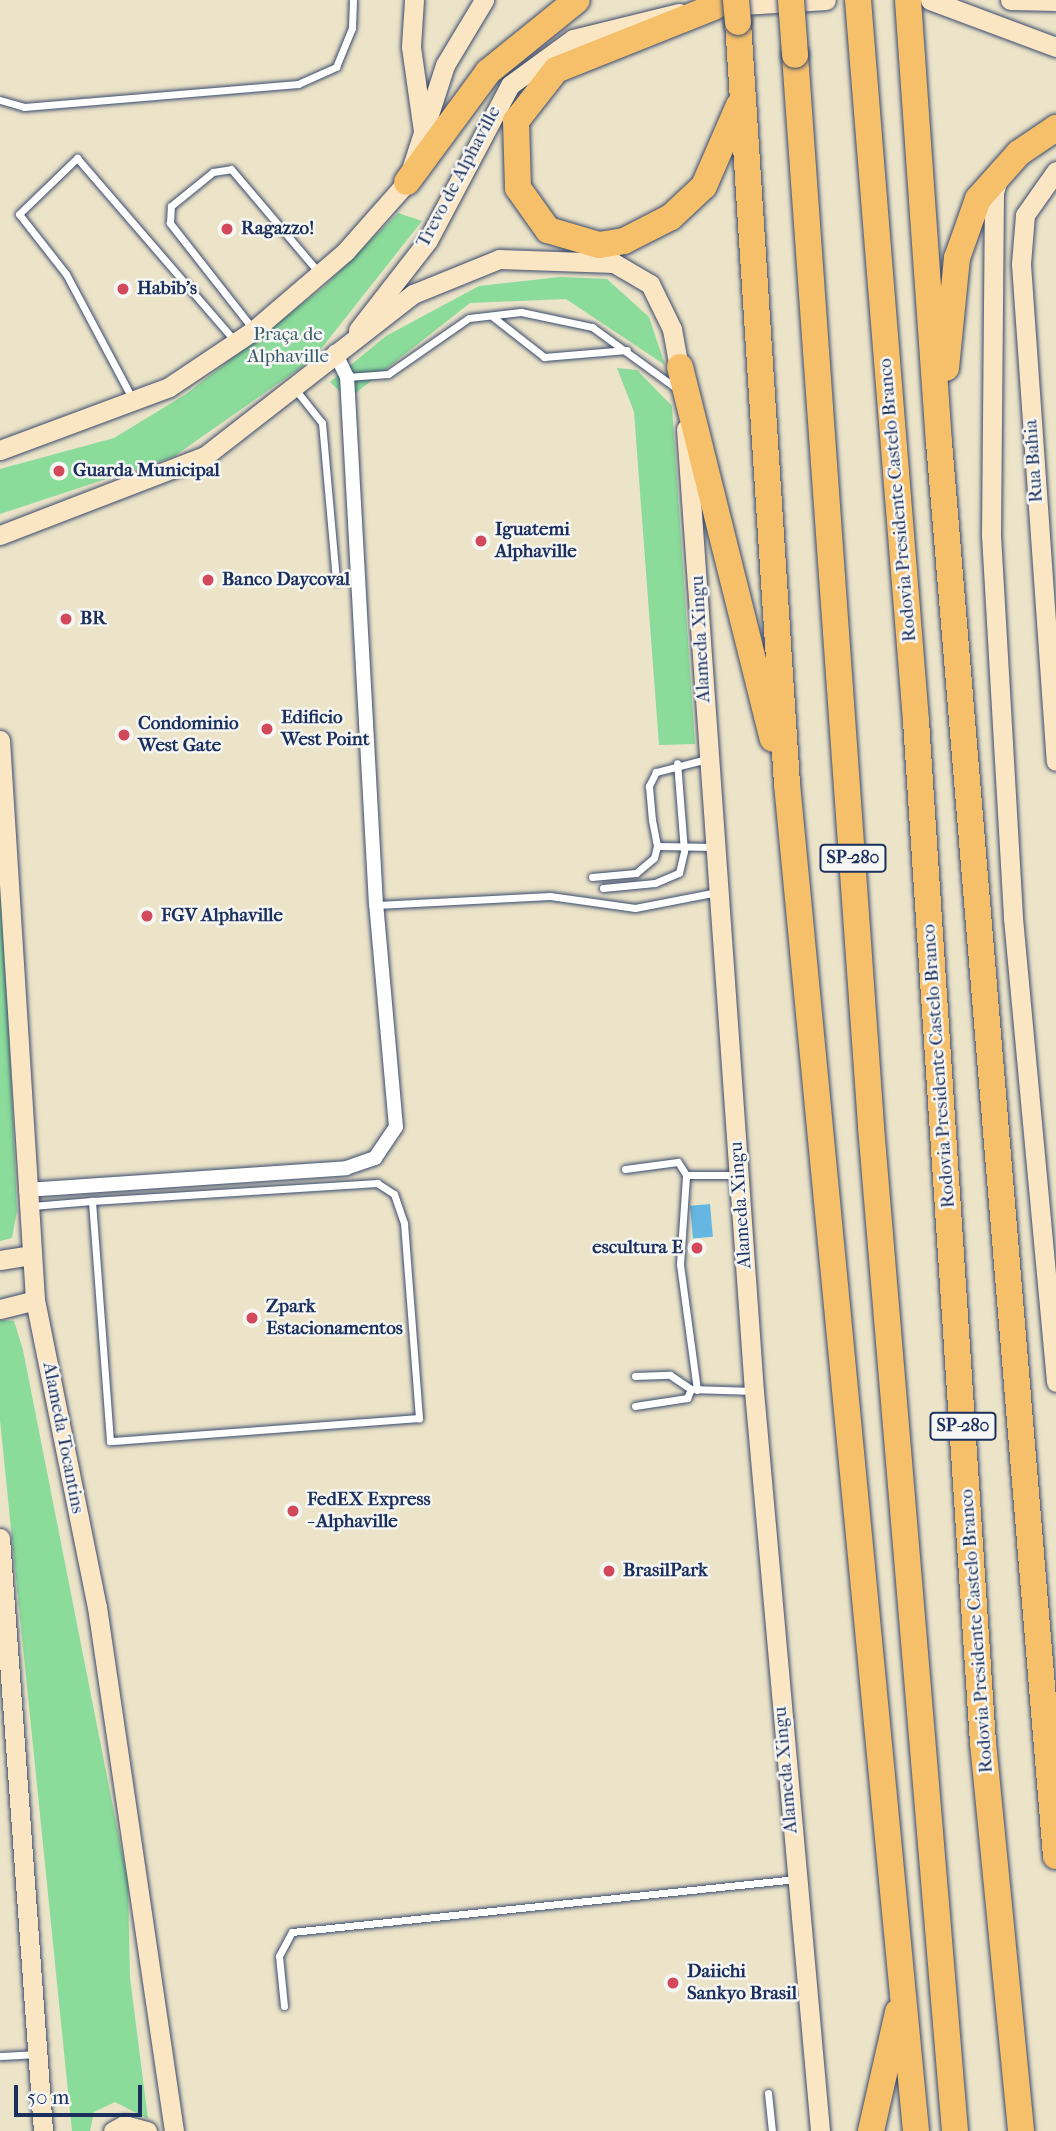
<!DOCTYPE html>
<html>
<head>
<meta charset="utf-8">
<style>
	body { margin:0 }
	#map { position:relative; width:1056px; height:2131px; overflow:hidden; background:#ece4c8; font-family:"IM FELL French Canon",serif }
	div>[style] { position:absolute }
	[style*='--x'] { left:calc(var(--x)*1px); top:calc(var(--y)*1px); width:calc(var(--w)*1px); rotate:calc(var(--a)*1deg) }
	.green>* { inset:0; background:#8bdb9b }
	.water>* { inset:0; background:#65b6e0; transform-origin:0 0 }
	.roads { filter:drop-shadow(0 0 2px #3a4a6e) drop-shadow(0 0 2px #3a4a6e) }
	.lane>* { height:7px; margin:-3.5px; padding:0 3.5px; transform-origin:3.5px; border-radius:3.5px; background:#fff }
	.street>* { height:14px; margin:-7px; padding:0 7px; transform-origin:7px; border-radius:7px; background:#fff }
	.secondary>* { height:19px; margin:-9.5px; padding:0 9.5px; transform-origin:9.5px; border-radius:9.5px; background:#fbe6c4 }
	.highway>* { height:26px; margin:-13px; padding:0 13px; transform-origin:13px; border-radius:13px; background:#f6c06b }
	.bridges { filter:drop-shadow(0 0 2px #3a4a6e) drop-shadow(0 0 2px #3a4a6e) }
	.highway-bridge>* { height:26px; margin:-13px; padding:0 13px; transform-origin:13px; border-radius:13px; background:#f6c06b }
	.dots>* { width:19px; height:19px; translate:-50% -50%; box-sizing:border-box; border:4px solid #f6f6f2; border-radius:50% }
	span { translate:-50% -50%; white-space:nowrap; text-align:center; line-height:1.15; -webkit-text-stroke:5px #f6f6f2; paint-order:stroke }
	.shield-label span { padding:2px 5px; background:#f6f6f2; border:2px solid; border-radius:5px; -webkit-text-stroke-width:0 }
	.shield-label { font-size:18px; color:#1b2f5e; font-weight:700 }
	.street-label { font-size:19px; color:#1b2f5e }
	.poi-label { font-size:19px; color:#1b2f5e; font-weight:700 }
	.left { translate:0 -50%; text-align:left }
	.right { translate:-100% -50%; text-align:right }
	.park-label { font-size:19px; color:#375a6d }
	.scale { position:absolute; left:14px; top:2085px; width:128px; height:32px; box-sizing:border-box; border:4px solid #1b2f5e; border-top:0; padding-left:9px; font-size:21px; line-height:24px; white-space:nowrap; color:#1b2f5e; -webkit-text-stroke:5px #f6f6f2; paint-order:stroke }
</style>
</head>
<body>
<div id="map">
	<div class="green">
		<div style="clip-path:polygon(398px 213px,422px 221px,313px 359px,173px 457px,0 514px,0 469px,114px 438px,186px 394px,324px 287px)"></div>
		<div style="clip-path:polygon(560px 277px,607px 279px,649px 317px,665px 365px,566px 299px,470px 303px,348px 399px,330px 382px,386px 336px,479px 286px)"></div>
		<div style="clip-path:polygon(617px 368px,637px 370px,672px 406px,695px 744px,659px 745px,634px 412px)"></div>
		<div style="clip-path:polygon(0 818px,17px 1211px,12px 1238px,0 1241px)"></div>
		<div style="clip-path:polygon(0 1320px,14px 1321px,23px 1350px,128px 1883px,130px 1978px,148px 2119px,115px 2102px,94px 2112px,90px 2131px,72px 2131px,0 1420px)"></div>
	</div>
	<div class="water">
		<div style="left:710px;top:1204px;width:33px;height:20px;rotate:85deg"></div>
	</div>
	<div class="roads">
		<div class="lane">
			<div style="--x:0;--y:100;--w:25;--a:16"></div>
			<div style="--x:24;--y:107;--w:275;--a:-4.8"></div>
			<div style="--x:298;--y:84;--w:42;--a:-24.1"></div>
			<div style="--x:336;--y:67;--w:42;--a:-67.7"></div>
			<div style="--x:352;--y:28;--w:28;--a:-88"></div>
			<div style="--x:493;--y:317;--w:65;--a:38.1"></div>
			<div style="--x:544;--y:357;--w:83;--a:-4.8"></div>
			<div style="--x:253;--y:329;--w:135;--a:-128.1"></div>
			<div style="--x:170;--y:223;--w:17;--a:-87"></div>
			<div style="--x:171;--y:206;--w:54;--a:-39"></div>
			<div style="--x:213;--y:172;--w:18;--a:-9"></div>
			<div style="--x:231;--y:169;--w:138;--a:49.7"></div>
			<div style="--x:347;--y:377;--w:41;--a:-4.2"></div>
			<div style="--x:388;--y:374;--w:98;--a:-34.7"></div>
			<div style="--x:469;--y:318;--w:52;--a:-6.6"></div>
			<div style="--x:521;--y:312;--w:73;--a:11.9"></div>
			<div style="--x:592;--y:327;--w:104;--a:36"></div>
			<div style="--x:295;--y:389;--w:43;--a:51.5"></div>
			<div style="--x:322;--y:423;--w:158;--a:84.9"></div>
			<div style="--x:132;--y:398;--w:140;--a:-118"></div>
			<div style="--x:66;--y:274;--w:76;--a:-128.1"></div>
			<div style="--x:19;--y:214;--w:81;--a:-44"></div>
			<div style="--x:77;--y:158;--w:240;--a:49.2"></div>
			<div style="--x:707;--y:759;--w:53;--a:165.7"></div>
			<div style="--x:656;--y:772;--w:16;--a:117"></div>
			<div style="--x:649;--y:786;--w:34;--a:85"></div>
			<div style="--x:652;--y:820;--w:26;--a:79"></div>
			<div style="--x:657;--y:846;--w:57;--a:1"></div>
			<div style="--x:592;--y:877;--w:44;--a:-5.2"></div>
			<div style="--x:636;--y:873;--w:23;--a:-40"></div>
			<div style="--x:654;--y:858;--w:12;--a:-76"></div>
			<div style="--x:603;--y:888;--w:52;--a:-5.5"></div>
			<div style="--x:655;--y:883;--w:26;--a:-23"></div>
			<div style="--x:679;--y:873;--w:23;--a:-77"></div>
			<div style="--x:684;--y:851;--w:88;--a:-94.5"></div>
			<div style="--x:377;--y:905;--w:173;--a:-3"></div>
			<div style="--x:550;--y:896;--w:86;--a:8"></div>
			<div style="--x:635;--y:908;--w:84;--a:-11"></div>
			<div style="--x:625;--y:1169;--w:53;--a:-7.5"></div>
			<div style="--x:678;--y:1162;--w:15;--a:58"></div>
			<div style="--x:32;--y:1206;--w:60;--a:-4.8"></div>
			<div style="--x:92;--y:1201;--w:286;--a:-3.6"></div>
			<div style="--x:377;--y:1183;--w:20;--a:33"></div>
			<div style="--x:394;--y:1194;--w:31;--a:71"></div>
			<div style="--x:404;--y:1223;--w:196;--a:85.6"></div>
			<div style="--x:419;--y:1418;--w:310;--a:175.7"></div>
			<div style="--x:110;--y:1441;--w:241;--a:-94.3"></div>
			<div style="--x:635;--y:1376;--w:35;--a:-2"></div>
			<div style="--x:670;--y:1375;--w:25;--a:34"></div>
			<div style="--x:691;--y:1389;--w:63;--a:1.8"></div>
			<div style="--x:697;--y:1390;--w:127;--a:-97.7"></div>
			<div style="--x:680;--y:1264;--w:89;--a:-86.1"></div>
			<div style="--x:686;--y:1175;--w:52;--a:0"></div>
			<div style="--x:635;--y:1406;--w:53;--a:-8.7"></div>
			<div style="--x:687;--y:1398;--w:10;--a:-66"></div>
			<div style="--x:284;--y:2006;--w:50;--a:-95.7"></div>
			<div style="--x:279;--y:1956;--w:27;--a:-62"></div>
			<div style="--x:292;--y:1932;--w:507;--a:-6"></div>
			<div style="--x:0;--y:2056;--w:34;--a:-3"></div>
			<div style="--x:768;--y:2093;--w:38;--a:84"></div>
		</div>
		<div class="street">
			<div style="--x:26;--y:1190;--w:321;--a:-3.9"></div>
			<div style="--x:346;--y:1168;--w:31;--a:-19"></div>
			<div style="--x:375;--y:1158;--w:37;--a:-56"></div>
			<div style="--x:396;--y:1127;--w:223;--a:-95.1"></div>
			<div style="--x:376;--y:905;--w:529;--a:-93.14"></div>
			<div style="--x:347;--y:377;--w:28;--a:-116"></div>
		</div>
		<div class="secondary">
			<div style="--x:414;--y:0;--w:47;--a:93.7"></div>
			<div style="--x:411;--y:47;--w:85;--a:81.9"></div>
			<div style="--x:930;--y:0;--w:134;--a:20.5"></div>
			<div style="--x:1010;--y:0;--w:46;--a:1.2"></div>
			<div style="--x:726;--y:6;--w:100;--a:-3.4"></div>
			<div style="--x:1056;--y:171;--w:54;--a:125.2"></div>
			<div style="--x:1025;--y:215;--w:49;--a:94.7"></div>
			<div style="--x:1021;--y:264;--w:498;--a:86"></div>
			<div style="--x:999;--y:175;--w:18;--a:106"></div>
			<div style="--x:994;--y:192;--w:343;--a:90.5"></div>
			<div style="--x:991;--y:535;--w:384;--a:86.7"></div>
			<div style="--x:1013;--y:918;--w:466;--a:84.7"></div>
			<div style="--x:358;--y:330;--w:114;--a:-52.1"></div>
			<div style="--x:428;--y:240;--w:175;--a:-62.1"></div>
			<div style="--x:510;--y:85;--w:78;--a:-36.1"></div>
			<div style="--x:573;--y:39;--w:109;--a:-13.8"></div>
			<div style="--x:686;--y:429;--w:964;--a:85.96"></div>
			<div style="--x:754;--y:1391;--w:743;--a:84.9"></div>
			<div style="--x:0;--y:450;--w:180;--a:-20.4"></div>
			<div style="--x:169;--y:387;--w:102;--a:-33.8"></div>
			<div style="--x:254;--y:330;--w:120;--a:-40.6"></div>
			<div style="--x:345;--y:252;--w:94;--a:-48.5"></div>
			<div style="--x:407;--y:182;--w:123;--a:-72"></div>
			<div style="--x:445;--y:65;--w:76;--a:-59"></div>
			<div style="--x:0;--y:535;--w:220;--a:-21.1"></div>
			<div style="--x:205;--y:456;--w:264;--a:-37.9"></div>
			<div style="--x:413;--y:294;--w:93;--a:-22.1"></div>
			<div style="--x:499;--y:259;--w:115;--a:2"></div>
			<div style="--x:614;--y:263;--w:42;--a:30.3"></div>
			<div style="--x:650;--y:284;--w:50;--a:63.9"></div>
			<div style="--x:672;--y:329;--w:51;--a:79.8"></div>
			<div style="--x:0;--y:740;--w:561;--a:86.42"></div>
			<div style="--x:35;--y:1300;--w:313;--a:78.6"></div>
			<div style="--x:97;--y:1607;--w:530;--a:81.64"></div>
			<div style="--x:0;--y:1260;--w:31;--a:-9"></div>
			<div style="--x:0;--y:1309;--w:36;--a:-14"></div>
			<div style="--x:0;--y:1538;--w:595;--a:85.85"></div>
			<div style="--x:113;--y:2131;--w:13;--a:-29"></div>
			<div style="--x:124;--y:2125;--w:24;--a:15"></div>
		</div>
		<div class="highway">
			<div style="--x:858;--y:0;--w:723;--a:85.4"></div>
			<div style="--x:916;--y:721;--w:1024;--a:86.25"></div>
			<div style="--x:983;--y:1743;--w:390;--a:84.4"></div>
			<div style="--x:908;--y:0;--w:443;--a:86"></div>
			<div style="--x:939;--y:442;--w:1419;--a:85.27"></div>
			<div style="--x:714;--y:7;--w:170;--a:158.3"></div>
			<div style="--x:556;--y:70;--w:65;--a:128.1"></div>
			<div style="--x:516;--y:121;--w:67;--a:88.3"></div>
			<div style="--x:518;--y:188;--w:52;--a:54.5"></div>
			<div style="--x:548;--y:230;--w:53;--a:16.4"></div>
			<div style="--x:599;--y:245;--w:25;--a:-9"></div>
			<div style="--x:624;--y:241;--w:53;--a:-27.1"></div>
			<div style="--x:671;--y:217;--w:45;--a:-43.2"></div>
			<div style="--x:704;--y:186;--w:88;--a:-66.6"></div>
			<div style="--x:738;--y:22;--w:764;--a:86.32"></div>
			<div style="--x:787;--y:784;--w:1353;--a:84.53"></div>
			<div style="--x:795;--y:55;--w:1075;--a:85.94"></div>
			<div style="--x:871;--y:1127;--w:1008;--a:85.22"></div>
			<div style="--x:407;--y:182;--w:137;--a:-53.6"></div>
			<div style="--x:488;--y:72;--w:114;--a:-39"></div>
			<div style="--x:680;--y:367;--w:383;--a:76"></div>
			<div style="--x:946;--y:368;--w:111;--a:-84.3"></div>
			<div style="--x:957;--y:258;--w:63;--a:-70.4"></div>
			<div style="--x:978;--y:199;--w:62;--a:-48.3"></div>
			<div style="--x:1019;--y:153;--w:45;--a:-34"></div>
			<div style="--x:871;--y:2131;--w:122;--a:-77.2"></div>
		</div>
	</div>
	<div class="bridges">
		<div class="highway-bridge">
			<div style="--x:736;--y:0;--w:22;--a:85"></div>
			<div style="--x:791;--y:0;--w:55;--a:85.8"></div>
		</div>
	</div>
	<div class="dots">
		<div style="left:227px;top:229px;background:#d1495b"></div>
		<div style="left:123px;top:289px;background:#d1495b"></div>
		<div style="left:59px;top:471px;background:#d1495b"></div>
		<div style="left:481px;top:541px;background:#d1495b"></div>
		<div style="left:208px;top:580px;background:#d1495b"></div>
		<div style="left:66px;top:619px;background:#d1495b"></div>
		<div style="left:267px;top:729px;background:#d1495b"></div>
		<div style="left:124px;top:735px;background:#d1495b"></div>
		<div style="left:147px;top:916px;background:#d1495b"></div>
		<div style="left:697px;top:1248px;background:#d1495b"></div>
		<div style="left:252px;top:1318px;background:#d1495b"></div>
		<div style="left:293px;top:1511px;background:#d1495b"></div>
		<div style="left:609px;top:1571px;background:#d1495b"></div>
		<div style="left:673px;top:1983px;background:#d1495b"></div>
	</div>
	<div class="shield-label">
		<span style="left:853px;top:858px">SP-280</span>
		<span style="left:963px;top:1426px">SP-280</span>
	</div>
	<div class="street-label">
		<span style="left:459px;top:177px;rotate:-62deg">Trevo de Alphaville</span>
		<span style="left:1034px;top:461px;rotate:-94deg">Rua Bahia</span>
		<span style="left:898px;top:500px;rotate:-95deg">Rodovia Presidente Castelo Branco</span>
		<span style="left:701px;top:639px;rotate:-93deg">Alameda Xingu</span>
		<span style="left:939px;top:1066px;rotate:-94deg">Rodovia Presidente Castelo Branco</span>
		<span style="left:741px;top:1205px;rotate:-94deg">Alameda Xingu</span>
		<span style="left:63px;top:1438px;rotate:79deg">Alameda Tocantins</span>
		<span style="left:977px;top:1631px;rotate:-94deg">Rodovia Presidente Castelo Branco</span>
		<span style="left:786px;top:1770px;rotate:-95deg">Alameda Xingu</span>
	</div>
	<div class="poi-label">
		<span class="left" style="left:241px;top:229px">Ragazzo!</span>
		<span class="left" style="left:137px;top:289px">Habib's</span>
		<span class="left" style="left:73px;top:471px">Guarda Municipal</span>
		<span class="left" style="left:495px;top:541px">Iguatemi<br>Alphaville</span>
		<span class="left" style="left:222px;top:580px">Banco Daycoval</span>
		<span class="left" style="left:80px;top:619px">BR</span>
		<span class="left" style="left:281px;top:729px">Edificio<br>West Point</span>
		<span class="left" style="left:138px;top:735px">Condominio<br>West Gate</span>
		<span class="left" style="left:161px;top:916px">FGV Alphaville</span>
		<span class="right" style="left:683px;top:1248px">escultura E</span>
		<span class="left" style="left:266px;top:1318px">Zpark<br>Estacionamentos</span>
		<span class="left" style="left:307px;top:1511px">FedEX Express<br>- Alphaville</span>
		<span class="left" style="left:623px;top:1571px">BrasilPark</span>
		<span class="left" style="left:687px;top:1983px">Daiichi<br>Sankyo Brasil</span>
	</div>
	<div class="park-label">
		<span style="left:288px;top:346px">Praça de<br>Alphaville</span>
	</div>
	<div class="scale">50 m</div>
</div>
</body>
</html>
